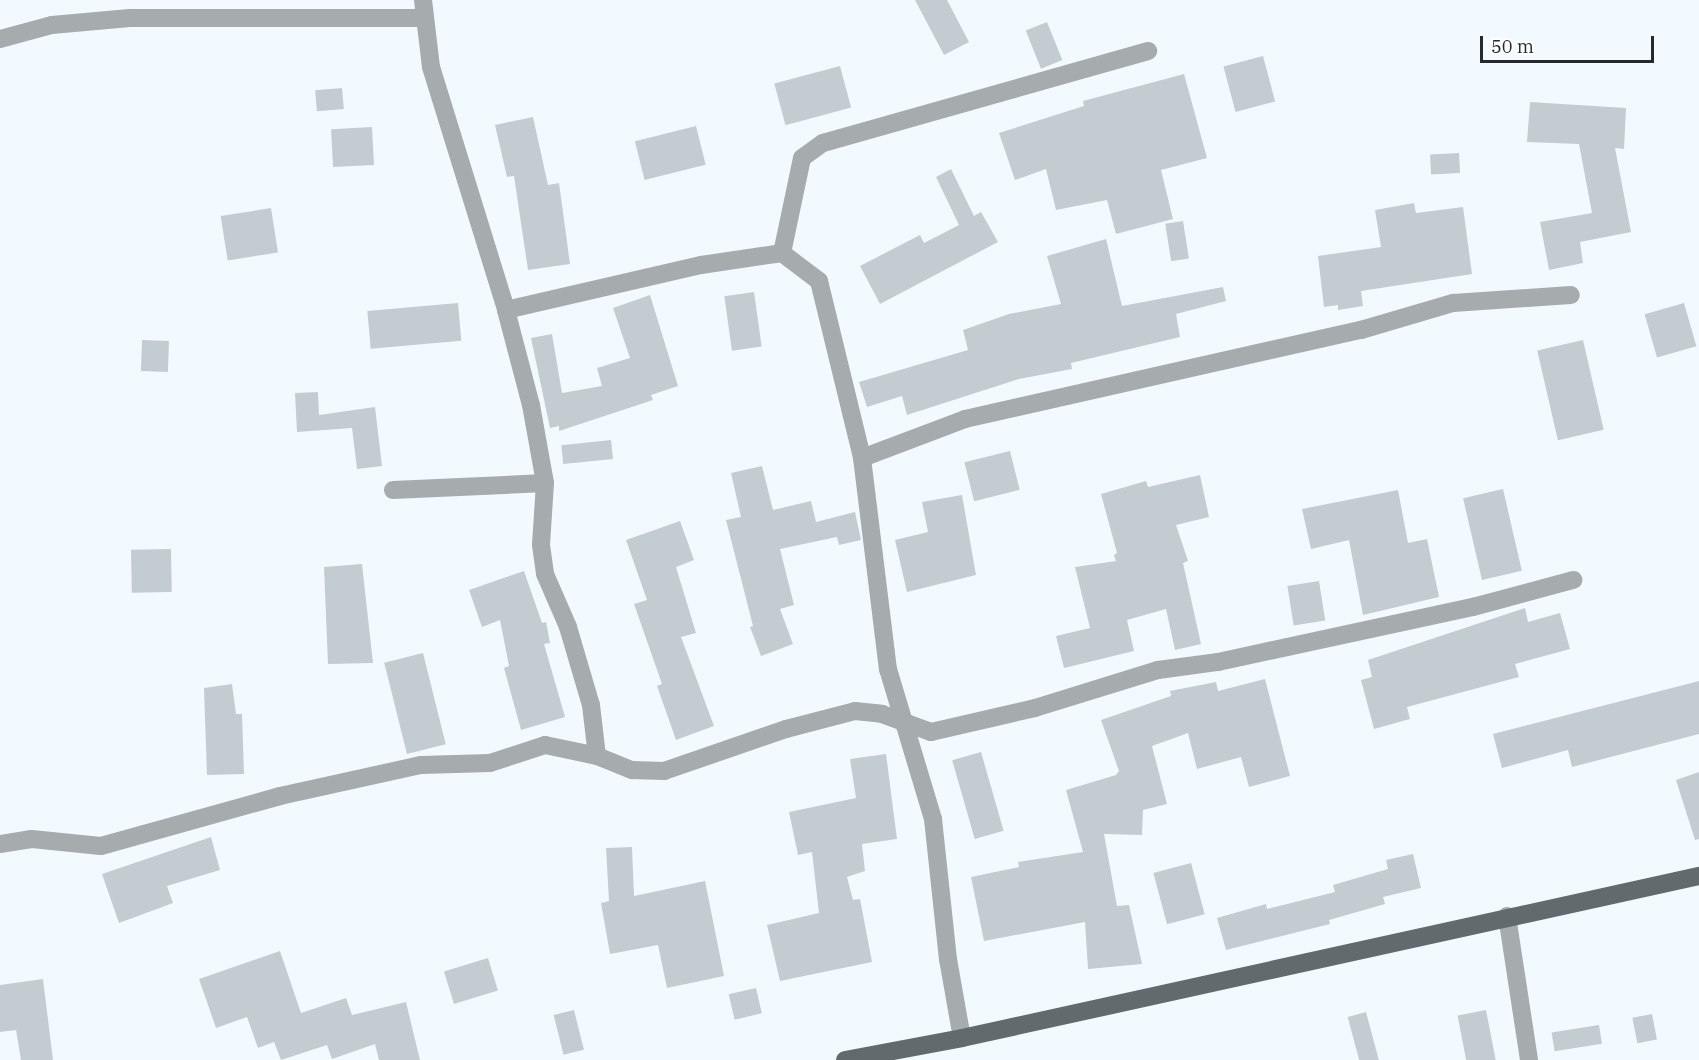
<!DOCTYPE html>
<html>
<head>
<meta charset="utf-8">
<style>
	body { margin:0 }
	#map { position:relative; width:1699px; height:1060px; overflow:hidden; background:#f2faff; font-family:"IBM Plex Serif",serif }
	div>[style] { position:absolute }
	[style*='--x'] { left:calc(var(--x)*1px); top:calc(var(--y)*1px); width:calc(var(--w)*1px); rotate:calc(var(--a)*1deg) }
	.building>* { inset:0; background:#c2ccd1; transform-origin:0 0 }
	.minor>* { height:18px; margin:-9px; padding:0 9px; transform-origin:9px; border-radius:9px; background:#a6abad }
	.major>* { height:18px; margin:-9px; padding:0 9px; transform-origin:9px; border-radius:9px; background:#626a6e }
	span { translate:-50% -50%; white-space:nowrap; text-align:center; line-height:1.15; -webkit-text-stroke:4.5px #fff; paint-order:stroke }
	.scale { position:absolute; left:1480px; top:36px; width:174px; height:27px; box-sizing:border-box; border:3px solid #262a2b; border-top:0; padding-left:8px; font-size:18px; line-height:21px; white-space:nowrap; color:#262a2b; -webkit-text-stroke:4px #fff; paint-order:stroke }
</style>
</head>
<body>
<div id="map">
	<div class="building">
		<div style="clip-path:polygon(915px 0,947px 0,969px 42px,944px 55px)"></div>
		<div style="left:1047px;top:22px;width:41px;height:23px;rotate:68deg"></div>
		<div style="left:1263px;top:56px;width:47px;height:41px;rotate:75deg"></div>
		<div style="left:840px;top:66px;width:43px;height:68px;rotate:75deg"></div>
		<div style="clip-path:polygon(1184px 74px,1207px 158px,1161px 170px,1173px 219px,1116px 234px,1107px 200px,1056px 210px,1046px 169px,1015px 180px,999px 133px,1084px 106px,1083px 101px)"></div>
		<div style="left:342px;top:88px;width:21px;height:27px;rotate:85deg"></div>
		<div style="clip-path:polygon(1530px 102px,1626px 108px,1624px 149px,1615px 148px,1631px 232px,1580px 242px,1583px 263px,1549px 270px,1540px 222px,1592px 213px,1579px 144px,1527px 142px)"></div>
		<div style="clip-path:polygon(533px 117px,548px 185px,559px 183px,570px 264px,528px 270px,514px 176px,507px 177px,495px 125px)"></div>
		<div style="left:696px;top:126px;width:40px;height:63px;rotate:76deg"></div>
		<div style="left:372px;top:127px;width:38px;height:41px;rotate:87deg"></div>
		<div style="left:1459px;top:153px;width:20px;height:29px;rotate:87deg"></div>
		<div style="clip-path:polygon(951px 169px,974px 216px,981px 212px,998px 242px,880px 304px,860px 266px,920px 235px,924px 243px,959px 225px,936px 177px)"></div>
		<div style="clip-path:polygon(1414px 203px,1416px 213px,1463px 207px,1472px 274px,1361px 291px,1363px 306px,1338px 310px,1338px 305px,1324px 307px,1318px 256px,1381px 247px,1375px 210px)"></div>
		<div style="left:271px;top:208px;width:45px;height:51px;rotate:81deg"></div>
		<div style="left:1183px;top:221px;width:38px;height:18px;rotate:81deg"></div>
		<div style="clip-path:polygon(1106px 239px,1122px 306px,1223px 287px,1226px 301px,1176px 314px,1180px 337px,1071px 363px,1072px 369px,1019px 379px,907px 415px,902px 396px,867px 407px,859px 382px,968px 350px,963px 330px,1009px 314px,1061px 304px,1047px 256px)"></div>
		<div style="left:754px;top:292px;width:55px;height:30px;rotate:82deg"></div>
		<div style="clip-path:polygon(650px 295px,678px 386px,651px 395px,653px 400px,559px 431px,559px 426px,550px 428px,531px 338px,552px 334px,562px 393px,602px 386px,597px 368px,630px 358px,613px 308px)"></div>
		<div style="left:458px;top:303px;width:38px;height:91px;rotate:85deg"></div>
		<div style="left:1684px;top:303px;width:45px;height:41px;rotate:74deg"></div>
		<div style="left:142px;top:340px;width:27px;height:31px;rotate:2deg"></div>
		<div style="left:1583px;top:340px;width:92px;height:47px;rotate:77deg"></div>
		<div style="clip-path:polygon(318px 392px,319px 415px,375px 407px,382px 466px,357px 469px,352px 428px,297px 432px,295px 393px)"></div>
		<div style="left:611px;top:440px;width:19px;height:50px;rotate:84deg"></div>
		<div style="left:1010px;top:451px;width:40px;height:47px;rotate:76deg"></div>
		<div style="clip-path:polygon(762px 466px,773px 510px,811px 501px,816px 522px,855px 512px,861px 540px,839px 545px,837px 537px,780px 549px,794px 605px,780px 609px,793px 644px,761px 656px,750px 627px,753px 626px,726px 520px,741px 517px,731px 473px)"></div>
		<div style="clip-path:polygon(1200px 475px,1209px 517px,1176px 525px,1188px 561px,1183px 563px,1201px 644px,1175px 650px,1166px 609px,1127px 620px,1134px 651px,1064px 668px,1056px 636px,1090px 628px,1075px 567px,1116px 561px,1114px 555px,1117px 553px,1101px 494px,1146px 481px,1148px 487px)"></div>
		<div style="left:1503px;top:489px;width:84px;height:41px;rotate:77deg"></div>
		<div style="clip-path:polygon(1398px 490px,1408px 543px,1427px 539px,1439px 597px,1363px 615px,1349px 540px,1311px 549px,1302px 509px)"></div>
		<div style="clip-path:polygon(962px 495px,976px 575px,907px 592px,895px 540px,928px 532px,922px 502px)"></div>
		<div style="clip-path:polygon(680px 521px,694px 560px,676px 567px,696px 633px,681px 637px,714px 726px,676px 740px,657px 686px,662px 684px,634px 604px,647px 600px,626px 540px)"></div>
		<div style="left:171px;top:549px;width:43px;height:40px;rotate:89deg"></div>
		<div style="clip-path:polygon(362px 564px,373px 663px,328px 664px,324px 567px)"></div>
		<div style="clip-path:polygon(524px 571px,542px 623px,546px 622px,550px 643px,544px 644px,565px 717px,521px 730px,504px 668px,509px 666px,500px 620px,482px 627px,469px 590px)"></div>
		<div style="left:1319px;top:581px;width:40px;height:32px;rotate:81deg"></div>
		<div style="clip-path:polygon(1525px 608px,1528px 622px,1560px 613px,1570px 649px,1515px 664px,1519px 677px,1407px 707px,1410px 719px,1374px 729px,1361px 680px,1372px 677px,1368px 660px)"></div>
		<div style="left:423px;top:653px;width:94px;height:40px;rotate:76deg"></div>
		<div style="clip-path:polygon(1265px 679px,1290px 776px,1249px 787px,1241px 757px,1197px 769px,1188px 733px,1152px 746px,1167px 804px,1143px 810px,1142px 835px,1104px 834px,1117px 906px,1129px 905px,1142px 964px,1088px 969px,1085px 922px,984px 941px,971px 877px,1019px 867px,1018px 862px,1083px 852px,1066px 790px,1116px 775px,1119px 771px,1101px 720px,1171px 696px,1170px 691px,1216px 682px,1218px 691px)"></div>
		<div style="clip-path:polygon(1699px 681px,1699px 734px,1572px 767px,1568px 750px,1502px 768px,1493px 734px)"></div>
		<div style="clip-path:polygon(232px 684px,236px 714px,242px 714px,244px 774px,207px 775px,204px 688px)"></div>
		<div style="left:981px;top:752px;width:82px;height:30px;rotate:74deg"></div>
		<div style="clip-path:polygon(886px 754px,897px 839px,862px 844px,865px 871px,847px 877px,853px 900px,860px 899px,872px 962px,780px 981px,767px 925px,819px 913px,812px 852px,798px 855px,789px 812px,856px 798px,850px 759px)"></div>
		<div style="clip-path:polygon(1699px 772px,1699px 839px,1695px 840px,1676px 780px)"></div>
		<div style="clip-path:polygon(211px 837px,220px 870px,167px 886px,173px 903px,119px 923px,102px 874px)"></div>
		<div style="clip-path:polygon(632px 847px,634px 896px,705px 881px,724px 976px,667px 988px,658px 945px,610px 954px,601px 903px,609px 901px,606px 848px)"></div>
		<div style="clip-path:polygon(1413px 854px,1421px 888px,1383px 897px,1385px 904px,1329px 920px,1330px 924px,1226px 950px,1217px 918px,1266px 904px,1267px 909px,1335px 892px,1333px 885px,1388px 869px,1386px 860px)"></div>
		<div style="left:1191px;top:863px;width:53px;height:39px;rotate:75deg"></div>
		<div style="clip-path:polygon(280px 951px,301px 1013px,346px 998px,352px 1015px,406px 1002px,420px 1060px,379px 1060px,375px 1044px,332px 1059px,327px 1045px,281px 1060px,274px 1042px,258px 1048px,247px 1017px,216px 1028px,199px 979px)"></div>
		<div style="left:488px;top:958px;width:34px;height:46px;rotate:73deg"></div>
		<div style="clip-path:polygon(43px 979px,53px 1060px,21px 1060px,16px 1030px,0 1032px,0 985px)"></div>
		<div style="left:756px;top:988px;width:26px;height:28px;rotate:77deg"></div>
		<div style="left:574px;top:1010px;width:41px;height:21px;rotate:76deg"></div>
		<div style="left:1486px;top:1010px;width:51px;height:29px;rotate:79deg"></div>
		<div style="left:1366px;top:1012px;width:50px;height:19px;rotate:75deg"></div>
		<div style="left:1652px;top:1014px;width:26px;height:20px;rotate:79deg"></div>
		<div style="left:1599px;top:1025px;width:19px;height:48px;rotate:81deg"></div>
	</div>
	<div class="minor">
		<div style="--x:423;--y:0;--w:67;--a:83.2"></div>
		<div style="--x:431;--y:67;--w:254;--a:72.8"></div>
		<div style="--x:506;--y:310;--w:98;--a:75.3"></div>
		<div style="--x:531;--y:405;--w:79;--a:79.8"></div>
		<div style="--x:545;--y:483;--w:62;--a:93.7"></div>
		<div style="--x:541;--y:545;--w:29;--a:82"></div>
		<div style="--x:545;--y:574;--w:58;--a:66.5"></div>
		<div style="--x:568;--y:627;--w:81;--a:73.6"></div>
		<div style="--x:591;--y:705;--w:51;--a:83.3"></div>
		<div style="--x:0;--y:39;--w:54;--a:-15.1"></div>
		<div style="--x:52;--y:25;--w:78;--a:-5.1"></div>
		<div style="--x:130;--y:18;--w:293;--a:0"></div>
		<div style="--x:782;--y:253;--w:97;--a:-78.1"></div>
		<div style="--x:802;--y:158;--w:26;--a:-36"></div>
		<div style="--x:823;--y:143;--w:338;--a:-15.8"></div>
		<div style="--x:506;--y:310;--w:200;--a:-13"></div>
		<div style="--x:701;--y:265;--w:82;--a:-8.4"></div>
		<div style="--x:782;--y:253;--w:46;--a:37.1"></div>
		<div style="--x:819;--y:281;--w:182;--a:76.3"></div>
		<div style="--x:862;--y:458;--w:213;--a:83"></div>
		<div style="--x:888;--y:669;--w:157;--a:73.3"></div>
		<div style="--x:933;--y:819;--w:141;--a:83.9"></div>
		<div style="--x:948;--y:959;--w:80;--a:80"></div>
		<div style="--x:862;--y:458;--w:110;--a:-20.7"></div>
		<div style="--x:965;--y:419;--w:406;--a:-12.7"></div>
		<div style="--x:1361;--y:330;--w:96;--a:-16.4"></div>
		<div style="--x:1453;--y:303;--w:118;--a:-3.9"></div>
		<div style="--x:393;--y:490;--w:152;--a:-2.6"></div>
		<div style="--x:0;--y:844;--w:32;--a:-9"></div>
		<div style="--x:32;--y:839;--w:69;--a:5.8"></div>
		<div style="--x:101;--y:846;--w:186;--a:-15.6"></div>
		<div style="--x:280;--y:796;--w:144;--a:-12.4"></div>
		<div style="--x:421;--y:765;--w:69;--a:-1.7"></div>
		<div style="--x:490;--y:763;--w:58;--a:-18.1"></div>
		<div style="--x:545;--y:745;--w:53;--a:11.9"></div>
		<div style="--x:597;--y:756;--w:38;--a:22"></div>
		<div style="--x:632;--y:770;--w:32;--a:2"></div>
		<div style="--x:664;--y:771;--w:129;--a:-19"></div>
		<div style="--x:786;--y:729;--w:71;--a:-14.6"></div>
		<div style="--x:855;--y:711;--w:27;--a:6"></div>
		<div style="--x:882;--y:714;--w:52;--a:20.2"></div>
		<div style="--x:931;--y:732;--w:107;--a:-13"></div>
		<div style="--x:1035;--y:708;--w:129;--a:-17.2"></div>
		<div style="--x:1158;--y:670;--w:61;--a:-7.6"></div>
		<div style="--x:1218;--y:662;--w:261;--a:-12.2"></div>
		<div style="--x:1473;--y:607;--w:104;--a:-15.1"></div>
		<div style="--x:1507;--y:916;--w:146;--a:81.3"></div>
	</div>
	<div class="major">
		<div style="--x:845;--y:1060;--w:119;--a:-10.6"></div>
		<div style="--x:962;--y:1038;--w:755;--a:-12.4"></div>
	</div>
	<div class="scale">50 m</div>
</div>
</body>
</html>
